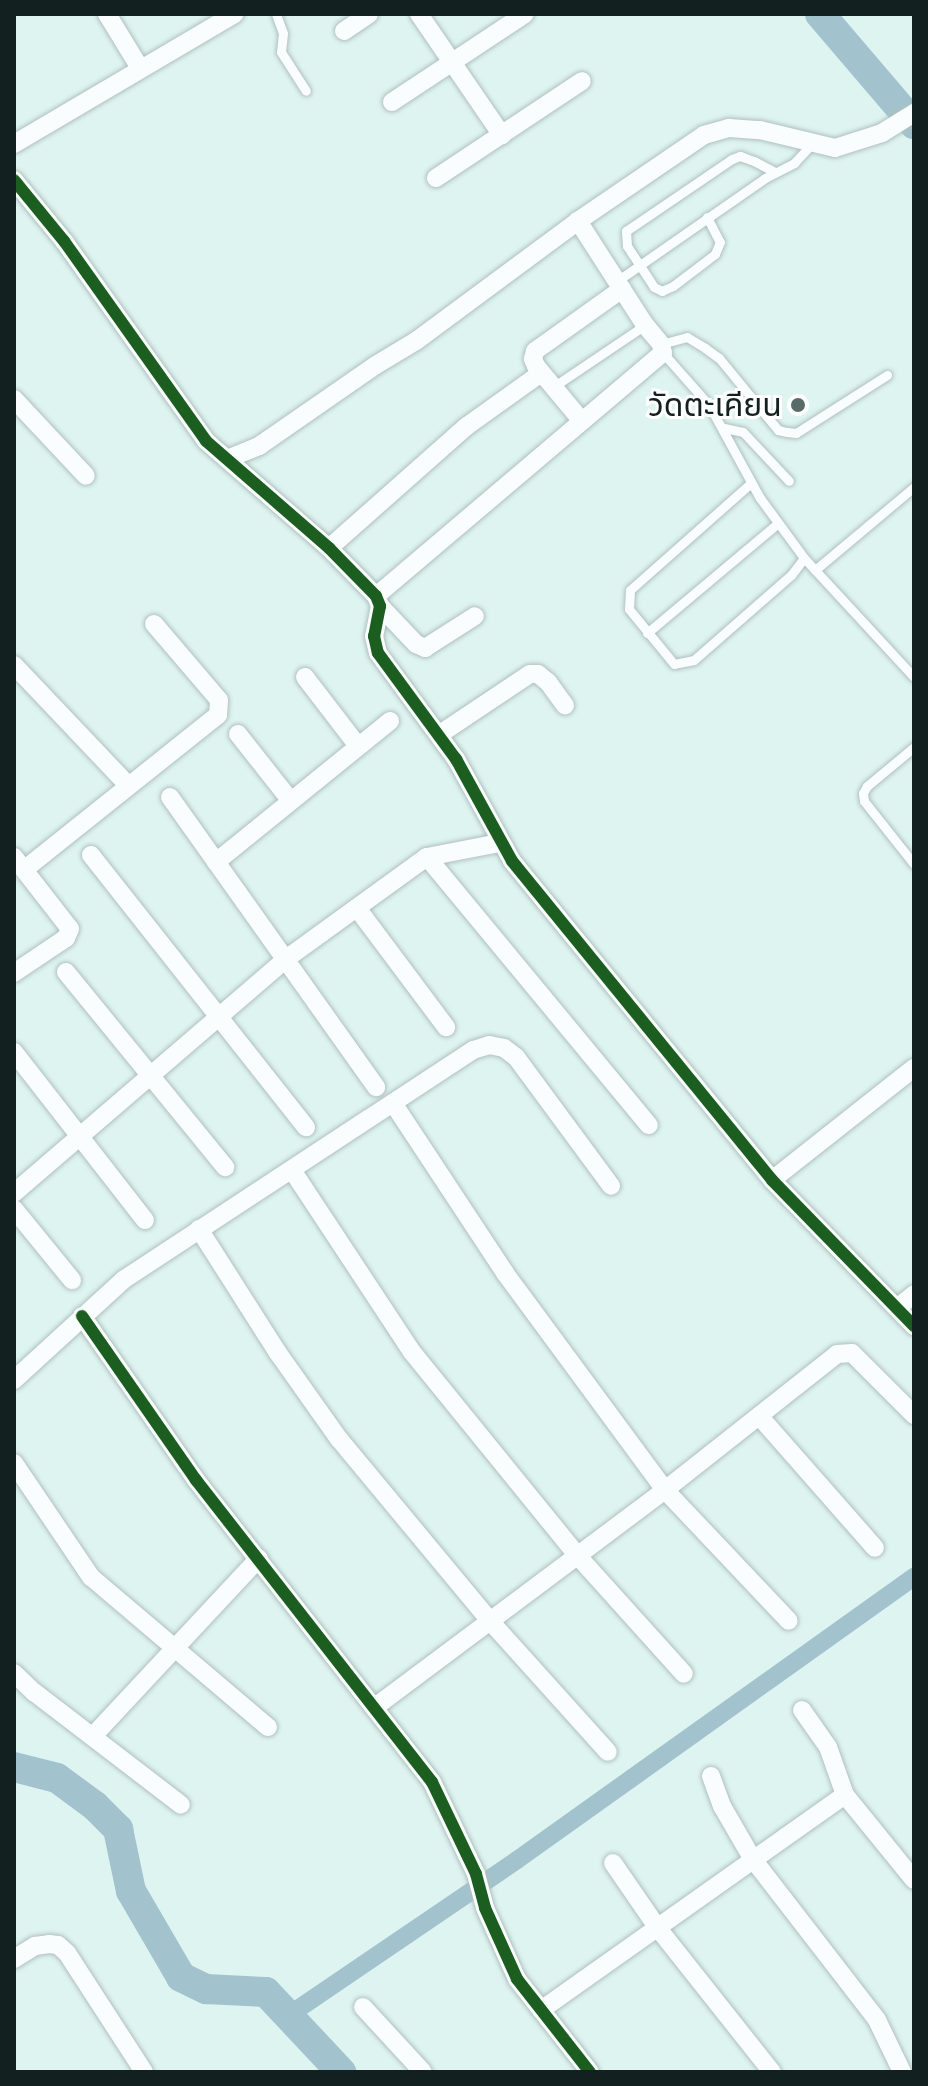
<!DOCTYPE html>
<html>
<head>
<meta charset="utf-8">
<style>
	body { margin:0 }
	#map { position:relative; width:928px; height:2086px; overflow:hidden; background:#def4f1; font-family:Jost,"Noto Sans Thai",sans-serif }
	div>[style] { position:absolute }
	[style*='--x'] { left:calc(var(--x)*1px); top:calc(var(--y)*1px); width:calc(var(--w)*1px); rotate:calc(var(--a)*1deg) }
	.canal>* { height:18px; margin:-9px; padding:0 9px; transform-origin:9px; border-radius:9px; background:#a2c3ce }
	.river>* { height:30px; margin:-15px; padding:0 15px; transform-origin:15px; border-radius:15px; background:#a2c3ce }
	.roads { filter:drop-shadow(0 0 2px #afc0bd) drop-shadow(0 0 2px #afc0bd) }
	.lane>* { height:9px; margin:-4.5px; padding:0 4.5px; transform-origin:4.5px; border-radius:4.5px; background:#fafdfd }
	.street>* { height:18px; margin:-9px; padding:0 9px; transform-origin:9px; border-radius:9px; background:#fafdfd }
	.cycleway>* { height:12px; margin:-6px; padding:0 6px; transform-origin:6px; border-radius:6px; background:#1b5e20 }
	.dots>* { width:22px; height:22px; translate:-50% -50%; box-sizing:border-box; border:4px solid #fff; border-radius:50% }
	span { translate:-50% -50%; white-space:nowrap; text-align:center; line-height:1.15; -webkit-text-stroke:6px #fff; paint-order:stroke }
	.poi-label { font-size:32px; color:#12211f }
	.right { translate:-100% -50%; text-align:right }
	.frame { position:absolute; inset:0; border:16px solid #12211f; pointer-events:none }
</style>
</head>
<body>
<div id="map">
	<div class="canal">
		<div style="--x:289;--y:2015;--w:276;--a:-34.2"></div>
		<div style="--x:517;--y:1860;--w:488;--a:-35.5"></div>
	</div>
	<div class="river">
		<div style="--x:820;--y:14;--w:145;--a:49.5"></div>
		<div style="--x:14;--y:1767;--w:44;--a:14.3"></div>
		<div style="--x:57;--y:1778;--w:47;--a:36.4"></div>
		<div style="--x:95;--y:1806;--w:33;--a:45"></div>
		<div style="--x:118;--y:1829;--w:63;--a:78.2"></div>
		<div style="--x:131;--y:1891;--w:99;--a:59.8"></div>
		<div style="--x:181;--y:1977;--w:28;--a:26"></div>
		<div style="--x:206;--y:1989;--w:60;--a:2.9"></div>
		<div style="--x:266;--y:1992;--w:110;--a:46.8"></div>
	</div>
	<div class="roads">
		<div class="lane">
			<div style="--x:276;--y:14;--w:20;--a:70"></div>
			<div style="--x:283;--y:33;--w:19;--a:96"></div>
			<div style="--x:281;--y:52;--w:46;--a:57.3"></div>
			<div style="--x:707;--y:217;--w:28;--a:63"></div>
			<div style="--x:720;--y:242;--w:13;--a:113"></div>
			<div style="--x:715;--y:254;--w:53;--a:142.7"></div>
			<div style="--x:673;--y:286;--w:12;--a:156"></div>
			<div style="--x:662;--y:291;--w:9;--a:-153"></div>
			<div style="--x:654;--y:287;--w:49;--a:-123.4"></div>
			<div style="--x:627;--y:246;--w:15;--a:-94"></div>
			<div style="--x:626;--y:231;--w:128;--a:-34.2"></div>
			<div style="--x:732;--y:159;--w:9;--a:-21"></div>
			<div style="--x:740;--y:156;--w:15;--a:20"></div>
			<div style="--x:754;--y:161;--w:24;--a:28"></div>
			<div style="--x:617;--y:281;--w:180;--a:-34.8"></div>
			<div style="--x:765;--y:178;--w:33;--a:-27"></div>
			<div style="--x:794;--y:163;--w:26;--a:-47"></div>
			<div style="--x:661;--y:344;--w:27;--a:-15"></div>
			<div style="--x:687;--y:337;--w:21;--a:31"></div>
			<div style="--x:705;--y:348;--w:17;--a:36"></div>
			<div style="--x:719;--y:358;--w:93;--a:50.7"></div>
			<div style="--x:778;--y:430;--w:9;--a:13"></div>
			<div style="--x:787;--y:432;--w:9;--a:6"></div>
			<div style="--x:796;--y:433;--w:108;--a:-32.5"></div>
			<div style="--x:663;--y:353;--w:69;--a:48.5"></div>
			<div style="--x:709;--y:405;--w:106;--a:61.3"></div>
			<div style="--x:760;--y:498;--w:74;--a:53.7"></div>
			<div style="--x:804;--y:558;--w:21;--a:127"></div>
			<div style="--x:791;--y:575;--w:129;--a:138.8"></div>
			<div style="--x:694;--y:660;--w:20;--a:169"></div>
			<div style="--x:674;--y:664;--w:71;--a:-129.3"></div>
			<div style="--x:629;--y:609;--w:19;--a:-87"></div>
			<div style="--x:630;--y:590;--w:162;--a:-41.5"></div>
			<div style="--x:553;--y:387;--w:111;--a:-34"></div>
			<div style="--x:724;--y:428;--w:19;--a:12"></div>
			<div style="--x:743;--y:432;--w:67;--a:46.8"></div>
			<div style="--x:804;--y:558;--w:162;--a:47.3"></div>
			<div style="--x:815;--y:570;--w:129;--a:-40"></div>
			<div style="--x:647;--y:633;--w:170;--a:-40"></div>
			<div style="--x:914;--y:747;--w:61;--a:140.3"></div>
			<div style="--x:867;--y:786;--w:8;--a:120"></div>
			<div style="--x:863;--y:793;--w:8;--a:83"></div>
			<div style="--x:864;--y:801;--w:80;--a:51.6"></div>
		</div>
		<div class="street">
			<div style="--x:107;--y:14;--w:63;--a:58.6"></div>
			<div style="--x:419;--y:14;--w:147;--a:55.6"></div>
			<div style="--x:344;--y:31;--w:30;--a:-34"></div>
			<div style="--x:392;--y:102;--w:159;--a:-33.5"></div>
			<div style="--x:14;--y:144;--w:256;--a:-30.5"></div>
			<div style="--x:436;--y:178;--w:175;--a:-33.6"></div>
			<div style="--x:14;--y:180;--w:79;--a:50.7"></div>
			<div style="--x:64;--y:241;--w:245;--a:54.6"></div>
			<div style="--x:206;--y:441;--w:163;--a:41"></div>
			<div style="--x:329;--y:548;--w:67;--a:45.6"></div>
			<div style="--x:376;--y:596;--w:11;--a:68"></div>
			<div style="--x:380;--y:606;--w:31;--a:101"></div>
			<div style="--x:374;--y:636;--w:17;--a:77"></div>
			<div style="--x:378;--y:653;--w:132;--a:53.7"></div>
			<div style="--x:456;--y:759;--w:116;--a:61.2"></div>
			<div style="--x:512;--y:861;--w:412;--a:50.8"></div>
			<div style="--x:772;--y:1180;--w:204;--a:45.8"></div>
			<div style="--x:14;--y:399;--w:105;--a:46.9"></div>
			<div style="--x:581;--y:420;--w:70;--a:-129.8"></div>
			<div style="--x:536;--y:366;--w:8;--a:-113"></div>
			<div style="--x:533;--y:359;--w:8;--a:-76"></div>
			<div style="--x:535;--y:351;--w:107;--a:-35.5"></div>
			<div style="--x:227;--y:459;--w:35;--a:-22"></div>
			<div style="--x:259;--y:446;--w:142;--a:-34.7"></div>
			<div style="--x:376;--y:365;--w:47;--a:-31"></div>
			<div style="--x:416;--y:341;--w:202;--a:-36.5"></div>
			<div style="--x:578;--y:221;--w:153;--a:-34.3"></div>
			<div style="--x:704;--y:135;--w:26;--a:-16"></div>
			<div style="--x:729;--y:128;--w:31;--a:4"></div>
			<div style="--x:760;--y:130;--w:77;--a:13.5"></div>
			<div style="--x:835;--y:148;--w:49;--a:-17.7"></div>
			<div style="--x:882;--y:133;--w:38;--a:-32"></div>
			<div style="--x:329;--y:548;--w:184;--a:-41.5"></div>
			<div style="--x:467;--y:426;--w:91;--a:-35.6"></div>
			<div style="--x:376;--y:596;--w:376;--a:-40.3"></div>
			<div style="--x:663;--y:353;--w:9;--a:-103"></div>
			<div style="--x:661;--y:344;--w:25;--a:-130"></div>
			<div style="--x:645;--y:325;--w:124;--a:-122.8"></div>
			<div style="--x:380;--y:606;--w:52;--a:46.5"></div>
			<div style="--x:416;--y:644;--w:10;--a:24"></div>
			<div style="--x:425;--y:648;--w:59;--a:-32.6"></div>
			<div style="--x:14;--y:665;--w:166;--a:46.5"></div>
			<div style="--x:305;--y:677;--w:87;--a:52.5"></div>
			<div style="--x:238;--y:734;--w:85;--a:51.7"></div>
			<div style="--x:440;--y:734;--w:108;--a:-33.7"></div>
			<div style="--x:530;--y:674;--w:8;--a:0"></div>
			<div style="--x:538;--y:674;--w:13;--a:39"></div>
			<div style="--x:548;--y:682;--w:29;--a:54"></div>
			<div style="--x:170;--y:797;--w:356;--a:54.6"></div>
			<div style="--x:91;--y:855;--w:347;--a:51.7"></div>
			<div style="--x:14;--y:857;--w:91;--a:52.1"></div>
			<div style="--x:70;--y:929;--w:10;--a:114"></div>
			<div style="--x:66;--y:938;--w:63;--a:146.1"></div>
			<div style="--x:427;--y:857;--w:348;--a:50.4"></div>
			<div style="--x:216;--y:862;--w:224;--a:-39"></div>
			<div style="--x:25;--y:869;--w:247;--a:-38.6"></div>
			<div style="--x:218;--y:715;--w:15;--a:-86"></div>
			<div style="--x:219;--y:700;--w:100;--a:-130.5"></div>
			<div style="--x:357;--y:908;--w:149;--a:53.2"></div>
			<div style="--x:66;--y:972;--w:252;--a:50.8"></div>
			<div style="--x:14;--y:1052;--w:213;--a:52.1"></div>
			<div style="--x:393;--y:1103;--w:204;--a:56.6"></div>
			<div style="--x:505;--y:1273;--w:270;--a:53.6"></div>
			<div style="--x:665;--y:1490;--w:180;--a:46.6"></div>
			<div style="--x:292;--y:1170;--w:218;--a:56.6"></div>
			<div style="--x:412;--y:1352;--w:260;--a:50.9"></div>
			<div style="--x:576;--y:1554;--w:161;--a:48"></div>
			<div style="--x:772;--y:1180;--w:181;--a:-38.3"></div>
			<div style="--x:14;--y:1193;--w:364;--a:-40.7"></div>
			<div style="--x:290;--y:956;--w:169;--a:-35.9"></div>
			<div style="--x:427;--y:857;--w:73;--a:-11"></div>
			<div style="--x:14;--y:1209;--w:92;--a:50.8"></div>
			<div style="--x:199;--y:1229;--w:147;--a:57.5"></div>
			<div style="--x:278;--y:1353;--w:105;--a:54.7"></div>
			<div style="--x:339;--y:1439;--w:236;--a:50.3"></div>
			<div style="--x:490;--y:1621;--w:176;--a:48"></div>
			<div style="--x:897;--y:1308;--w:22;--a:-39"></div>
			<div style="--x:82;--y:1316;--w:200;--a:55.2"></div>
			<div style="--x:196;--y:1480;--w:383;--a:52"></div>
			<div style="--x:432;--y:1782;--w:102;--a:64.4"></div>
			<div style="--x:476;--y:1874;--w:35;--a:75"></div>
			<div style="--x:485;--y:1908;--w:78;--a:65.7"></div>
			<div style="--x:517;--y:1979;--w:118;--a:51.9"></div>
			<div style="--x:14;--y:1380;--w:148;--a:-42.5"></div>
			<div style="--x:123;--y:1280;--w:419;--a:-33.3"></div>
			<div style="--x:473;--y:1050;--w:17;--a:-17"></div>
			<div style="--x:489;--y:1045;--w:15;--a:11"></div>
			<div style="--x:504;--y:1048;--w:15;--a:37"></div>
			<div style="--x:516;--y:1057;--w:160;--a:53.6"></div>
			<div style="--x:760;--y:1417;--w:174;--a:48.7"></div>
			<div style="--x:14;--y:1463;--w:138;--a:56"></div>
			<div style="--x:91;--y:1577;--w:232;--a:40.3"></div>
			<div style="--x:14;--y:1673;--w:28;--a:44"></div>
			<div style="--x:34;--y:1692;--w:185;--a:37.5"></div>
			<div style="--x:375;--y:1707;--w:362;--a:-36.8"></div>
			<div style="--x:665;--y:1490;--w:219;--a:-38.3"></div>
			<div style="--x:837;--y:1354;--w:15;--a:-4"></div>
			<div style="--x:852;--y:1353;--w:88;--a:45"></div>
			<div style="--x:802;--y:1710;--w:45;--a:54.9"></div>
			<div style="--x:828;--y:1747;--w:51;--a:70.5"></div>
			<div style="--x:845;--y:1795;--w:109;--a:50.9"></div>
			<div style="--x:93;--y:1736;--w:243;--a:-47"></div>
			<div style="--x:711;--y:1776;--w:32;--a:70"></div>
			<div style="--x:722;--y:1806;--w:60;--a:60"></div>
			<div style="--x:752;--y:1858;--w:205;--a:52.3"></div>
			<div style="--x:877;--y:2020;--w:58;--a:64.3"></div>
			<div style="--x:613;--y:1863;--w:78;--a:55.5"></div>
			<div style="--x:657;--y:1927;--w:185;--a:51.6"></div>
			<div style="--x:14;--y:1959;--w:25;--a:-32"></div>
			<div style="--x:35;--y:1946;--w:14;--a:-8"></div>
			<div style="--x:49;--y:1944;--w:9;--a:6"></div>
			<div style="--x:58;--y:1945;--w:12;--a:42"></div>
			<div style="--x:67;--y:1953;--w:142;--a:57.1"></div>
			<div style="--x:363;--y:2007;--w:88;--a:47.3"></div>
			<div style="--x:541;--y:2010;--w:372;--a:-35.3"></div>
		</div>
	</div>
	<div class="cycleway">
		<div style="--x:14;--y:180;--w:79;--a:50.7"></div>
		<div style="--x:64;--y:241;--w:245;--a:54.6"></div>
		<div style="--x:206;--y:441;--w:163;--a:41"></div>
		<div style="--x:329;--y:548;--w:67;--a:45.6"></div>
		<div style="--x:376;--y:596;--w:11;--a:68"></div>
		<div style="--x:380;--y:606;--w:31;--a:101"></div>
		<div style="--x:374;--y:636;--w:17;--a:77"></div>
		<div style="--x:378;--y:653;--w:132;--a:53.7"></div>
		<div style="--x:456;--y:759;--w:116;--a:61.2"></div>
		<div style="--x:512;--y:861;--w:412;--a:50.8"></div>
		<div style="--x:772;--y:1180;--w:204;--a:45.8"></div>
		<div style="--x:82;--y:1316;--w:200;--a:55.2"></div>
		<div style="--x:196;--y:1480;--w:383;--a:52"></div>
		<div style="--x:432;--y:1782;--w:102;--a:64.4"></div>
		<div style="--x:476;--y:1874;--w:35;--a:75"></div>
		<div style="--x:485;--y:1908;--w:78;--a:65.7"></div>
		<div style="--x:517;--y:1979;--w:118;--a:51.9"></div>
	</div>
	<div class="dots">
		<div style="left:798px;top:405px;background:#596b68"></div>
	</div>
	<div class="poi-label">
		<span class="right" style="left:782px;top:405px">วัดตะเคียน</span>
	</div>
	<div class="frame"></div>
</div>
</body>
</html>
